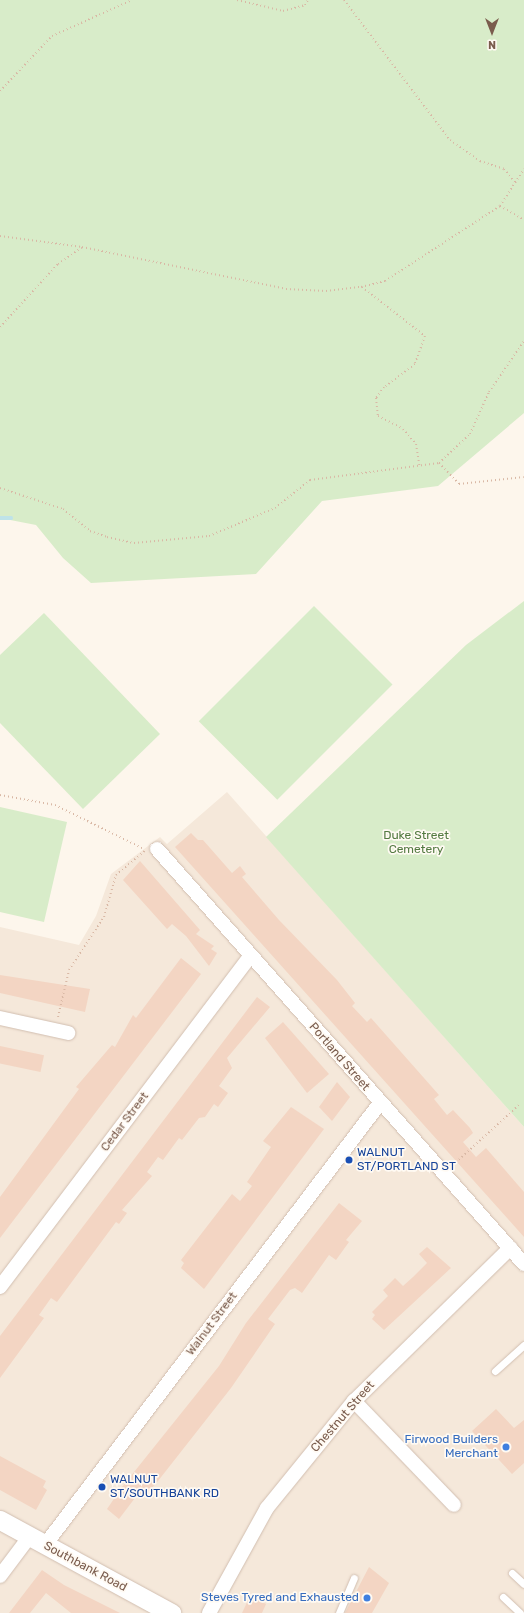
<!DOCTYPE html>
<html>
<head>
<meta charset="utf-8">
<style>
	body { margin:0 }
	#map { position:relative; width:524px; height:1613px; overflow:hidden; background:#fdf6ec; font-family:Rubik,sans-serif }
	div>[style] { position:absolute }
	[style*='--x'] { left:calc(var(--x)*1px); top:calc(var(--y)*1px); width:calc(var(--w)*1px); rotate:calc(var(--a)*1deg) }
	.residential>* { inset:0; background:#f5e8da }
	.green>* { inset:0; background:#d8ecc9; transform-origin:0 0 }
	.stream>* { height:3.5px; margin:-1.75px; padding:0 1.75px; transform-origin:1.75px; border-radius:1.75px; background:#bfe3e8 }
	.building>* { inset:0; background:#f3d5c3; transform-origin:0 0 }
	.path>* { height:2px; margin-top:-1px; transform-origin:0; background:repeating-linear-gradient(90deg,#d9b8a5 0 1px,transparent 0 4px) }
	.roads { filter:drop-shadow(0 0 1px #d1beb0) drop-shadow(0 0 1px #d1beb0) }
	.lane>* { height:7px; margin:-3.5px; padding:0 3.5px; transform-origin:3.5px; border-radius:3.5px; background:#fff }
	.street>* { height:14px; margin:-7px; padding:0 7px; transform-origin:7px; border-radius:7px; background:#fff }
	.secondary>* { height:19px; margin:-9.5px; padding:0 9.5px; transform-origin:9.5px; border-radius:9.5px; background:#fff }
	.dots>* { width:11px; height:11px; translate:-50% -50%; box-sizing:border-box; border:2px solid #fffaf3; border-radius:50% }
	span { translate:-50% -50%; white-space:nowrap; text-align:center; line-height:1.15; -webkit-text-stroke:3.5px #fffaf3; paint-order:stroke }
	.park-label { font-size:12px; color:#537a41 }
	.street-label { font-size:12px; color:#7a5c4d }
	.transit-label { font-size:12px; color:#164399 }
	.left { translate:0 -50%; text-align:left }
	.shop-label { font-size:12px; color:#366cbe }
	.right { translate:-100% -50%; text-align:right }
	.north { position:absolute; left:472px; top:12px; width:40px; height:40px; -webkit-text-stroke:3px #fffaf3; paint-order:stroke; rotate:180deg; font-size:11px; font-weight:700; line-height:16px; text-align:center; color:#7a5c4d }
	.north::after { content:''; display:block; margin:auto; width:14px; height:18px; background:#7a5c4d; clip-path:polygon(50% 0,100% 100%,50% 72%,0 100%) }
</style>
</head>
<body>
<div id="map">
	<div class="residential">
		<div style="clip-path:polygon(227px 792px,524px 1127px,524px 1613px,0 1613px,0 927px,79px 945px,96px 916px,111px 874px,160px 837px,167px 844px)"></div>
	</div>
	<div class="green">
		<div style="clip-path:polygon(0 0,524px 0,524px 413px,438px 486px,322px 501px,256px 574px,91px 583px,63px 558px,36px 525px,0 518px)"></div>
		<div style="clip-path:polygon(524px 601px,524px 1127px,266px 837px,466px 645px)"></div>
		<div style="left:314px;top:606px;width:111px;height:163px;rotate:45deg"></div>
		<div style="clip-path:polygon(44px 613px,160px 734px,83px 809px,0 723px,0 655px)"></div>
		<div style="clip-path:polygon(0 807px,67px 822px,44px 922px,0 912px)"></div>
	</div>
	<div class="stream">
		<div style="--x:0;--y:518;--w:11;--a:0"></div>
	</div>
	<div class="building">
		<div style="clip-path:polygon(191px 833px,198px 840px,203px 840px,232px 873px,240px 866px,246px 874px,242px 877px,279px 920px,337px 980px,355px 1003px,352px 1006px,367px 1022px,371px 1018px,439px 1095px,434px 1099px,447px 1115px,453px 1110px,470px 1128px,473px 1133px,463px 1142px,476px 1157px,486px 1148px,524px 1192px,524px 1237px,175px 847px)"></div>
		<div style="clip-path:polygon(140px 861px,200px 930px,196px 934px,214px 946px,211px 949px,217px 953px,209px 966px,186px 936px,172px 924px,167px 929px,123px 880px)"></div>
		<div style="clip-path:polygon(181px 958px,201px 974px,0 1238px,0 1197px,79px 1089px,76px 1087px,112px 1045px,115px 1047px,133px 1015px,136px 1018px)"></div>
		<div style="clip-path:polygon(0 975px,90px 989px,85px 1012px,0 993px)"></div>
		<div style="clip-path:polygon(257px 997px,270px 1007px,227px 1058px,232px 1068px,219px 1086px,228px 1093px,218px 1107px,214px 1104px,205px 1117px,199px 1118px,182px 1140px,179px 1138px,163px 1160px,158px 1157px,147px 1172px,152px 1176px,122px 1210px,127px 1213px,119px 1224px,116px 1222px,57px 1302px,51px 1298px,39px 1315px,44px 1318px,0 1378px,0 1336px)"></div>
		<div style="clip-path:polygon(283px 1022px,329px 1074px,307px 1093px,265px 1038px)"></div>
		<div style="left:0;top:1046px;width:45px;height:17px;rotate:12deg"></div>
		<div style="clip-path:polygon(337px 1082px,350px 1097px,332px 1121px,319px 1107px)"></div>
		<div style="clip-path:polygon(291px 1107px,324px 1129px,204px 1289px,181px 1268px,184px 1263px,181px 1260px,232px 1194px,240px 1201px,252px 1186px,247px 1182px,271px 1147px,263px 1141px)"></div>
		<div style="clip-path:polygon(339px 1203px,362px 1221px,346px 1240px,349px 1242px,336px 1260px,329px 1255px,302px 1293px,295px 1288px,290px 1290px,268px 1319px,275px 1324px,231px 1388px,158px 1481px,143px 1498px,138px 1494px,119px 1519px,107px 1509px,122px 1487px,219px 1366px,246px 1323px)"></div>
		<div style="clip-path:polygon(427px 1247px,451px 1268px,384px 1330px,372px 1319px,375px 1315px,372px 1312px,388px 1296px,383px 1290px,395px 1278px,403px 1286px,413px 1277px,427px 1263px,419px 1254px)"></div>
		<div style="clip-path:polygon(496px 1409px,514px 1428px,524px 1420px,524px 1463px,512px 1474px,472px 1431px)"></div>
		<div style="clip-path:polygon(0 1456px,46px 1481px,43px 1487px,47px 1490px,36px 1510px,0 1490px)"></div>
		<div style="clip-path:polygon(369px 1567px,389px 1583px,372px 1613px,345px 1613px)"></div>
		<div style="clip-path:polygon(42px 1570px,64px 1585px,120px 1613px,71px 1613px,46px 1593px,30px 1613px,9px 1613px)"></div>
		<div style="clip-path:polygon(250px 1596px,266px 1604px,262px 1613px,242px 1613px)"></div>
	</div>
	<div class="path">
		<div style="--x:237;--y:0;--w:47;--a:13.4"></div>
		<div style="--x:283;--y:11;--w:23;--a:-15"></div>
		<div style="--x:305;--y:5;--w:6;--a:-59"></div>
		<div style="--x:344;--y:0;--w:176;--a:52.9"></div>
		<div style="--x:450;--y:140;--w:37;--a:35"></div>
		<div style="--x:480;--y:161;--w:25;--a:18"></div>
		<div style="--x:504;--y:169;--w:17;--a:50"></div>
		<div style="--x:0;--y:91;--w:76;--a:-46.6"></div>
		<div style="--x:52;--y:36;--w:88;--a:-24.2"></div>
		<div style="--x:500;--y:206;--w:28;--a:30"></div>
		<div style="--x:0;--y:236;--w:83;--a:7.6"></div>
		<div style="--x:82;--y:247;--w:208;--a:11.6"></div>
		<div style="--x:286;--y:289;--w:40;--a:2.9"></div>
		<div style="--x:326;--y:291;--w:35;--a:-7"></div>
		<div style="--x:361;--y:287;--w:25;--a:-14"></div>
		<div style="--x:385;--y:281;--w:137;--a:-33.1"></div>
		<div style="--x:500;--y:206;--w:44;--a:-57"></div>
		<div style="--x:362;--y:287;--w:80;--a:37.9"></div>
		<div style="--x:425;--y:336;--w:30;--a:110"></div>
		<div style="--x:415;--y:364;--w:39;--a:143"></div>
		<div style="--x:384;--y:387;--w:14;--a:126"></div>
		<div style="--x:376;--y:398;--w:18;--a:84"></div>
		<div style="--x:378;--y:416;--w:28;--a:27"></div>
		<div style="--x:403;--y:429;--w:20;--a:49"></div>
		<div style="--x:416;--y:444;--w:24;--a:81"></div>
		<div style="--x:0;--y:327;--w:86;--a:-47.4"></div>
		<div style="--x:58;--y:264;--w:29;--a:-35"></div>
		<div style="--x:439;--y:463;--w:29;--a:46"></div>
		<div style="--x:459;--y:484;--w:65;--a:-6.1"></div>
		<div style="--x:0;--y:488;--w:66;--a:18.4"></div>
		<div style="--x:63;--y:509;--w:35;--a:39"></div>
		<div style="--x:90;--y:531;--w:18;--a:19"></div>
		<div style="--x:107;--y:537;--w:28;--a:13"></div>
		<div style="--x:134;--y:543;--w:75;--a:-5.3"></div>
		<div style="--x:209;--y:536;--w:72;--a:-23"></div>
		<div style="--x:275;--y:508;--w:45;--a:-38.7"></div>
		<div style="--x:310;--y:480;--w:130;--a:-7.5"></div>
		<div style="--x:439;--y:463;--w:42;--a:-43.1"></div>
		<div style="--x:470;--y:434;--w:46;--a:-65.7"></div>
		<div style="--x:489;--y:392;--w:62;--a:-55.5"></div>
		<div style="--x:0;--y:795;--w:56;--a:10.3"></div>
		<div style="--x:55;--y:805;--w:99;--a:26.3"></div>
		<div style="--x:58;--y:1017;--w:48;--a:-76.8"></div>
		<div style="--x:69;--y:970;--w:64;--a:-56.6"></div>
		<div style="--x:104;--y:917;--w:44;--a:-74.1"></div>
		<div style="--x:116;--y:875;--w:38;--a:-40"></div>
		<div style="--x:453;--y:1165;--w:89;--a:-42.3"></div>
	</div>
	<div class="roads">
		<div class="lane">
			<div style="--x:495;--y:1371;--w:39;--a:-42"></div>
			<div style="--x:512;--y:1573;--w:16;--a:43"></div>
			<div style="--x:503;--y:1597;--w:23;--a:43"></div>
			<div style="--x:339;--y:1613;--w:38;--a:-67"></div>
		</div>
		<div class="street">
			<div style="--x:157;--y:849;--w:554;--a:48.51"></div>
			<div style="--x:0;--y:1018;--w:70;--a:12.4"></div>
			<div style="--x:0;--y:1287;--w:415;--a:-52.9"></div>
			<div style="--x:354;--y:1401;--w:144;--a:46.1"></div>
			<div style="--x:45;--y:1545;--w:555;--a:-52.84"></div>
			<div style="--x:0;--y:1576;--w:50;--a:-53.1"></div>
			<div style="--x:209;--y:1613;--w:120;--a:-61.1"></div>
			<div style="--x:267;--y:1508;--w:138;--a:-50.9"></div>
			<div style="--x:354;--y:1401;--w:219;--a:-44.4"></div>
		</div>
		<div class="secondary">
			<div style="--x:0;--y:1520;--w:195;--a:28.5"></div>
		</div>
	</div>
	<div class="dots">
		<div style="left:349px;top:1160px;background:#1a4fb4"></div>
		<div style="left:506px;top:1447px;background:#3f7fe0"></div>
		<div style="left:102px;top:1487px;background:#1a4fb4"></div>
		<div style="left:367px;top:1598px;background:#3f7fe0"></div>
	</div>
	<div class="park-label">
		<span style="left:416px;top:843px">Duke Street<br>Cemetery</span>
	</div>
	<div class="street-label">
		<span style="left:339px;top:1057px;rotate:49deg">Portland Street</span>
		<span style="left:125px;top:1122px;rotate:-53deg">Cedar Street</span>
		<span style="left:212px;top:1324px;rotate:-53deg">Walnut Street</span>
		<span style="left:343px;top:1417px;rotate:-49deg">Chestnut Street</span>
		<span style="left:85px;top:1567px;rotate:28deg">Southbank Road</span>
	</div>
	<div class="transit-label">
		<span class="left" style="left:357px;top:1160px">WALNUT<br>ST/PORTLAND ST</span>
		<span class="left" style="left:110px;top:1487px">WALNUT<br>ST/SOUTHBANK RD</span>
	</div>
	<div class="shop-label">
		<span class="right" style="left:498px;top:1447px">Firwood Builders<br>Merchant</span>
		<span class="right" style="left:359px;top:1598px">Steves Tyred and Exhausted</span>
	</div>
	<div class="north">N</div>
</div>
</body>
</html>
